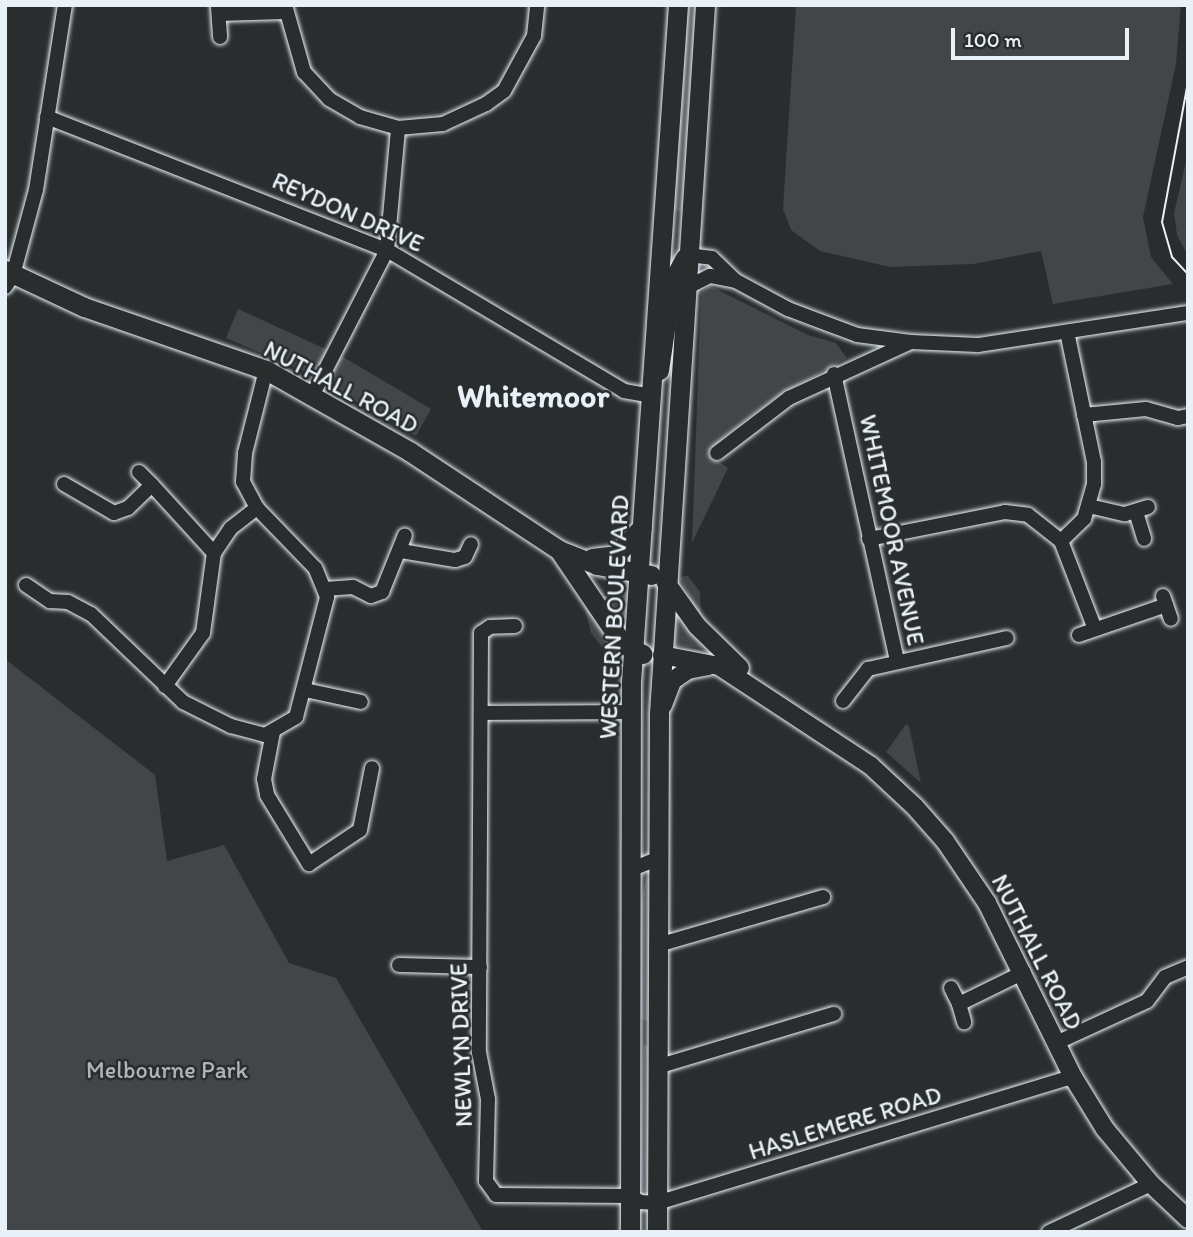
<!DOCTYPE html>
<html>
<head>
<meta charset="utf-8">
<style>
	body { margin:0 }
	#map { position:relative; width:1193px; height:1237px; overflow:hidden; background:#2a2d2e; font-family:Itim,sans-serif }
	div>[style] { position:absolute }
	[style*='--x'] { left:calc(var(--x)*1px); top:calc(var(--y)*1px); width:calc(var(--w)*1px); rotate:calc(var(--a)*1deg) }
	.green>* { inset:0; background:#424648 }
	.roads { filter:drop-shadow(0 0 2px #e8f1f8) drop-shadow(0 0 2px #e8f1f8) }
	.minor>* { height:14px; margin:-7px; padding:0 7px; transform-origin:7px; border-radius:7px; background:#2a2d2e }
	.major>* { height:18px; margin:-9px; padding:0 9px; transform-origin:9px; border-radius:9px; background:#2a2d2e }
	.highway>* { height:19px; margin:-9.5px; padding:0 9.5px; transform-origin:9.5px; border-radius:9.5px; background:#2a2d2e }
	.tram>* { height:2px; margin:-1px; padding:0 1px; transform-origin:1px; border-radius:1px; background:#e8f1f8 }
	span { translate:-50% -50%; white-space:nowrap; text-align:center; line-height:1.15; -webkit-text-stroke:5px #2a2d2e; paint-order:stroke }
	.street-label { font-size:24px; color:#e8f1f8 }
	.park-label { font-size:24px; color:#aeb5ba }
	.district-label { font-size:32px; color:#e8f1f8; font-weight:700 }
	.frame { position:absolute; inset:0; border:7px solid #e8f1f8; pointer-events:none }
	.scale { position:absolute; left:951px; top:28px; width:178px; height:32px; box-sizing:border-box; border:4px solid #e8f1f8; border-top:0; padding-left:9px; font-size:21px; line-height:24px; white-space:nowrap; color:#e8f1f8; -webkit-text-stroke:5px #2a2d2e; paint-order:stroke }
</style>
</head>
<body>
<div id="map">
	<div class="green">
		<div style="clip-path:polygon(684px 5px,698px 5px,682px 211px,670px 210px)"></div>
		<div style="clip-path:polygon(796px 5px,1181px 5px,1176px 64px,1143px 217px,1151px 257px,1173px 284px,1053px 304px,1041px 251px,973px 264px,890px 267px,820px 251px,791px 230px,783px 209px)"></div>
		<div style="clip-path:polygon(1188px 153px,1188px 256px,1177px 235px,1174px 213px)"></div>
		<div style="clip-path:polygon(710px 286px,808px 335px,836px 343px,847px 358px,776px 397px,724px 437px,717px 461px,728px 468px,692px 543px,701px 293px)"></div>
		<div style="clip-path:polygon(238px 309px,345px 358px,431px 409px,416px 436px,301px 370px,226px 338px)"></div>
		<div style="clip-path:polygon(688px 576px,700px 592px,701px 619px,679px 577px)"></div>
		<div style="clip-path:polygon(624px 589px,627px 593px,624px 630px,601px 597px)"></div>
		<div style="clip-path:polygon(590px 607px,608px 640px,615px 664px,591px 633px,585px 608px)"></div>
		<div style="clip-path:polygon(675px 611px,707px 648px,673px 646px)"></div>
		<div style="clip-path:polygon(5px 659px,155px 775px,167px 861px,224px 845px,289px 963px,336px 978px,483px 1232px,5px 1232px)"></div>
		<div style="clip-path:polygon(906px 724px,909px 726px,921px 783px,886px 752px)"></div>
		<div style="clip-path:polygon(646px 877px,651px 879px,649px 1021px,645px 1021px,640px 1018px,640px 910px)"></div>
		<div style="clip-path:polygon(643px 1043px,649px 1047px,650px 1187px,645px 1191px,640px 1189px)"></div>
	</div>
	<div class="roads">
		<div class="minor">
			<div style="--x:285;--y:5;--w:70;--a:74.2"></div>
			<div style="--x:304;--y:72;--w:37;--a:47"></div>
			<div style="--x:329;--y:99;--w:36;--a:30"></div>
			<div style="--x:360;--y:117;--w:40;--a:16"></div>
			<div style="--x:398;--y:128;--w:45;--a:-5.1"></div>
			<div style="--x:443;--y:124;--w:47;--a:-24.9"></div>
			<div style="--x:486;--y:104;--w:22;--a:-36"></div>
			<div style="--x:504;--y:91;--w:63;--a:-61.4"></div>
			<div style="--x:534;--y:36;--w:31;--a:-84"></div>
			<div style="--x:218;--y:7;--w:30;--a:86"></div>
			<div style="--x:219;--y:14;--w:65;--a:-1.8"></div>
			<div style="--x:47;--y:117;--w:365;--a:21.4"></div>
			<div style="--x:387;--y:250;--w:276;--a:30.7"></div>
			<div style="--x:624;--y:391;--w:28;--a:10"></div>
			<div style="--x:688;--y:255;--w:24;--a:7"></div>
			<div style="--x:712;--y:258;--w:32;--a:44"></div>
			<div style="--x:5;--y:287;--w:14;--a:-56"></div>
			<div style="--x:13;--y:275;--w:88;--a:-74.9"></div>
			<div style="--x:36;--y:190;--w:187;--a:-81.1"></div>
			<div style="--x:686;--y:288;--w:27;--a:-27"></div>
			<div style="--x:710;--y:276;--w:26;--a:11"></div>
			<div style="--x:736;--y:281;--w:59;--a:28.3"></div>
			<div style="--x:788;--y:309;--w:74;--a:20.6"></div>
			<div style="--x:857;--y:335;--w:54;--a:7.4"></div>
			<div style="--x:911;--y:342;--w:67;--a:2.6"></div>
			<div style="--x:978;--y:345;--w:212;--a:-8.7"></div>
			<div style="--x:834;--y:374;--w:294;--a:77.6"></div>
			<div style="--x:313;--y:394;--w:162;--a:-62.8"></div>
			<div style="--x:387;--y:250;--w:122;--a:-84.8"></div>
			<div style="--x:1084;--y:415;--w:62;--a:-5.5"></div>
			<div style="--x:1146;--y:409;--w:33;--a:16"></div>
			<div style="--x:1178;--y:418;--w:10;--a:-11"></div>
			<div style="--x:717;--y:453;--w:91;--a:-37.4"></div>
			<div style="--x:789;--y:398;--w:134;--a:-24.7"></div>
			<div style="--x:139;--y:472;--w:18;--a:45"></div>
			<div style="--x:64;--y:484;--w:58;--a:30.1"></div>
			<div style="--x:114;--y:513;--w:15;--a:-20"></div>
			<div style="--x:128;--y:508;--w:33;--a:-44"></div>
			<div style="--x:152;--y:485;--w:92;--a:47.6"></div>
			<div style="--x:1089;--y:506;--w:37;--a:13"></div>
			<div style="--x:1125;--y:514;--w:24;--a:-17"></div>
			<div style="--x:1136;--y:512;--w:28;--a:73"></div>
			<div style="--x:869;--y:539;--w:139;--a:-11.2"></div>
			<div style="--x:1005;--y:512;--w:23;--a:7"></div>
			<div style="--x:1028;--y:515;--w:42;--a:38.2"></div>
			<div style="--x:1061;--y:541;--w:94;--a:68.9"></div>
			<div style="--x:1061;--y:541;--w:32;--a:-44"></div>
			<div style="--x:1084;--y:519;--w:36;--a:-74"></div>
			<div style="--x:1094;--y:484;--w:22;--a:-90"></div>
			<div style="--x:1094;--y:462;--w:133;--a:-101.7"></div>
			<div style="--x:401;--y:551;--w:55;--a:9.5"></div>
			<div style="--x:455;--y:560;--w:10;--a:-17"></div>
			<div style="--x:465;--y:557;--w:14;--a:-65"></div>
			<div style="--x:26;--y:585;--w:29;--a:34"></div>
			<div style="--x:50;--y:601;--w:18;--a:3"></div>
			<div style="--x:68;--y:602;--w:26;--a:28"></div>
			<div style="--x:91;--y:614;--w:127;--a:43.7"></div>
			<div style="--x:183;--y:702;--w:54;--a:26.6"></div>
			<div style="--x:231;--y:726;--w:35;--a:15"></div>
			<div style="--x:265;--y:735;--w:36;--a:-30"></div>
			<div style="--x:296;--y:717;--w:124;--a:-75.5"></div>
			<div style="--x:327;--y:597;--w:31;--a:-112"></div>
			<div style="--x:315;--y:568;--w:83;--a:-134"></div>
			<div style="--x:257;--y:508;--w:30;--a:-118"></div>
			<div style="--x:243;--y:482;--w:29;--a:-86"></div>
			<div style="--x:245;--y:453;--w:86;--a:-75.8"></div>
			<div style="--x:325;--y:589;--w:28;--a:-4"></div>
			<div style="--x:353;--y:587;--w:20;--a:27"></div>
			<div style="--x:371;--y:596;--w:12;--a:-20"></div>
			<div style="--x:382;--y:592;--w:61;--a:-68"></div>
			<div style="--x:1163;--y:596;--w:24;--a:71"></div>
			<div style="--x:515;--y:626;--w:25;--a:178"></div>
			<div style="--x:490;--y:627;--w:11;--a:146"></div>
			<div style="--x:481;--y:633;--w:419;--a:90.3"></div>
			<div style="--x:479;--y:1052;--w:48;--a:79.2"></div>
			<div style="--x:488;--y:1099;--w:82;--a:91.4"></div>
			<div style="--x:486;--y:1181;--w:17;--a:54"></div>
			<div style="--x:496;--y:1195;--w:135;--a:0.4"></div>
			<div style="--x:631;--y:1196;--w:11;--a:34"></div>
			<div style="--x:640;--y:1202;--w:17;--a:3"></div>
			<div style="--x:657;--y:1203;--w:435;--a:-16.9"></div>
			<div style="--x:1079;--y:635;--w:92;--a:-19"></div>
			<div style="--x:165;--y:686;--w:65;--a:-54.4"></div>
			<div style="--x:203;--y:633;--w:81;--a:-82.2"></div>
			<div style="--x:214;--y:553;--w:30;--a:-56"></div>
			<div style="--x:231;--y:528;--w:33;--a:-38"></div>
			<div style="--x:305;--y:690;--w:57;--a:12.1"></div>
			<div style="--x:843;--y:701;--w:41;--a:-52"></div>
			<div style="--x:868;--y:669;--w:142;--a:-12.6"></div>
			<div style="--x:481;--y:713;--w:150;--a:-0.4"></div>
			<div style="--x:273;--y:732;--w:48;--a:100.8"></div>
			<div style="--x:264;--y:779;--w:16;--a:79"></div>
			<div style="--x:267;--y:795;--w:81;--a:58.7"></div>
			<div style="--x:309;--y:864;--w:61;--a:-33.7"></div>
			<div style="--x:360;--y:830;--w:63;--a:-79"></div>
			<div style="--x:632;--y:869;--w:29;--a:-22"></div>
			<div style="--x:658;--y:945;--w:172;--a:-16.2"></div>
			<div style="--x:399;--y:965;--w:81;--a:1.4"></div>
			<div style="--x:951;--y:988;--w:18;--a:63"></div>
			<div style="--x:959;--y:1004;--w:72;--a:-26.2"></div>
			<div style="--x:959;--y:1004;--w:19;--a:74"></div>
			<div style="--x:1056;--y:1043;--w:100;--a:-24.8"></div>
			<div style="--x:1147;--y:1001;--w:30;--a:-53"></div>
			<div style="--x:1165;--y:977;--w:25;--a:-23"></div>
			<div style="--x:657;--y:1067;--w:185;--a:-16.7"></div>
			<div style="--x:1049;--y:1232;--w:113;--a:-25.2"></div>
		</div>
		<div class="major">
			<div style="--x:665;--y:581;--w:55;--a:54.6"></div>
			<div style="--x:697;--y:626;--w:60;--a:44.3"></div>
			<div style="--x:662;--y:655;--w:58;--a:10.9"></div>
			<div style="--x:719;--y:666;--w:182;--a:33.3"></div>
			<div style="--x:871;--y:766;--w:60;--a:43"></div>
			<div style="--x:915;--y:807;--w:45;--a:48.6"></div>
			<div style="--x:945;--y:841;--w:75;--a:55.9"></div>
			<div style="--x:987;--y:903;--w:194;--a:63.7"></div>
			<div style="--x:1073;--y:1077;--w:61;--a:58.4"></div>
			<div style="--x:1105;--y:1129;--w:72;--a:50.1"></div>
			<div style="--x:1151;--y:1184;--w:51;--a:43.4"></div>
			<div style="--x:663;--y:705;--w:26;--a:-69"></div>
			<div style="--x:672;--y:681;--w:19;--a:-35"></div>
			<div style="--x:688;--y:670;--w:21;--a:-11"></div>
		</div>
		<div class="highway">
			<div style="--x:5;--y:270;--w:87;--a:25.1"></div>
			<div style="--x:84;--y:307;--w:193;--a:19.1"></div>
			<div style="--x:266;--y:370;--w:164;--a:29.5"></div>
			<div style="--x:409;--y:451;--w:180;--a:33.4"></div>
			<div style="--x:559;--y:550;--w:41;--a:21.5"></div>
			<div style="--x:597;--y:565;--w:55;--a:10.5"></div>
			<div style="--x:659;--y:370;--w:89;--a:-81.6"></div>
			<div style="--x:672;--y:282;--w:27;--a:-62"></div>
			<div style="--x:559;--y:550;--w:114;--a:55.8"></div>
			<div style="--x:623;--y:644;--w:22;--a:27"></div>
			<div style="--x:592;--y:558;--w:24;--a:-7"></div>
			<div style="--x:616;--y:555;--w:38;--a:-47"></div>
			<div style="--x:630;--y:1232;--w:550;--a:-89.9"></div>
			<div style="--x:631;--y:682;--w:679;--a:-86.03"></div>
			<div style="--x:657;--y:1232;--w:519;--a:-89.78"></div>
			<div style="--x:659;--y:713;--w:709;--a:-86.28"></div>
		</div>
	</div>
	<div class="tram">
		<div style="--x:1188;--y:82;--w:142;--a:100.5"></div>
		<div style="--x:1162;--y:222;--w:36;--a:74"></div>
		<div style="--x:1172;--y:257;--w:23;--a:47"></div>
	</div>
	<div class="street-label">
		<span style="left:348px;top:212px;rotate:24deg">REYDON DRIVE</span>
		<span style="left:341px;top:387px;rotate:28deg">NUTHALL ROAD</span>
		<span style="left:892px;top:530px;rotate:78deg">WHITEMOOR AVENUE</span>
		<span style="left:614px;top:617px;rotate:-87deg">WESTERN BOULEVARD</span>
		<span style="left:1037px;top:952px;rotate:63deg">NUTHALL ROAD</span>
		<span style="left:461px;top:1045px;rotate:-92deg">NEWLYN DRIVE</span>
		<span style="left:845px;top:1123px;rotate:-17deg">HASLEMERE ROAD</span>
	</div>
	<div class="park-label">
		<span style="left:167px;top:1070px">Melbourne Park</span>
	</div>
	<div class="district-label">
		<span style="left:533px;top:396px">Whitemoor</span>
	</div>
	<div class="frame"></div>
	<div class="scale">100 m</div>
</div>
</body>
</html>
